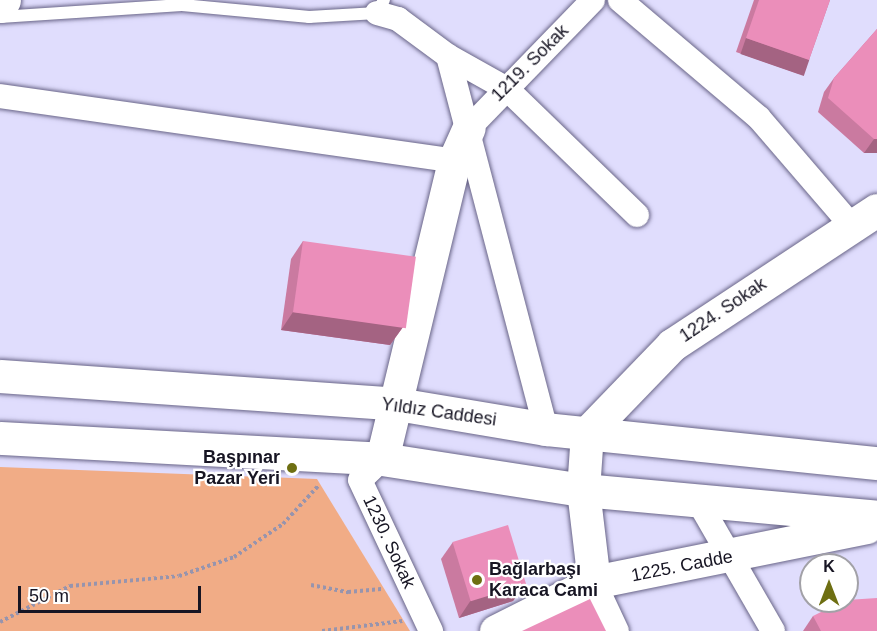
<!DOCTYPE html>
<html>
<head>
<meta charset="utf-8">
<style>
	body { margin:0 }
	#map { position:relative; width:877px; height:631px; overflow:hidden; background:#e0ddfd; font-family:Helvetica,sans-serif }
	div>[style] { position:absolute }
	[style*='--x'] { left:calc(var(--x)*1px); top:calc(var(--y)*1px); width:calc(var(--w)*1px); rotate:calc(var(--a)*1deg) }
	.green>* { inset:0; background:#f1ac86 }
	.path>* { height:4px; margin-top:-2px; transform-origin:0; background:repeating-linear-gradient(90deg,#9794ad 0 3px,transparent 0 6px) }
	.roads { filter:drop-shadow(0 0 2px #696588) drop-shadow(0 0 2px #696588) }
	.lane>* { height:12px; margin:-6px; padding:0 6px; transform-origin:6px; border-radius:6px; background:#fff }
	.street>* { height:24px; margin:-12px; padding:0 12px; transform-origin:12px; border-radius:12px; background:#fff }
	.secondary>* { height:33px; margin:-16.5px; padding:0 16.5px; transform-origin:16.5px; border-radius:16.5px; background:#fff }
	.wall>* { inset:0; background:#ca7aa0 }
	.shaded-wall>* { inset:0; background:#a46382; transform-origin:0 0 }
	.building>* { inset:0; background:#eb8eba; transform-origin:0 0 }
	.dots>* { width:16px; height:16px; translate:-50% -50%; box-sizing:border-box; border:3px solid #fff; border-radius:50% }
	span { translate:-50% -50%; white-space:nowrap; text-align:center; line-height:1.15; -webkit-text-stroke:4.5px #fff; paint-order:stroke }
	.street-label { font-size:18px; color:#171523 }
	.poi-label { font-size:18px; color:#171523; font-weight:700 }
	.right { translate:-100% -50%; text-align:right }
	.left { translate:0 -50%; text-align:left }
	.north { position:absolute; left:799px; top:553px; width:60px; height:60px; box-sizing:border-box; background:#fff; border:2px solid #a2a1a7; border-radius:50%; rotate:0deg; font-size:16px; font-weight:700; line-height:24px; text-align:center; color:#171523 }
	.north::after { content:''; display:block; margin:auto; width:21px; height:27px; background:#6e6f12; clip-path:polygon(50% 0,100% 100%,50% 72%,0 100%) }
	.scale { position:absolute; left:18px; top:586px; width:183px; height:27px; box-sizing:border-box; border:3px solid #171523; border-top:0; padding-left:8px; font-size:18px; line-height:21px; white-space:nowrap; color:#171523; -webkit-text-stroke:4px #fff; paint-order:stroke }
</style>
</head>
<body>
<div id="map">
	<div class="green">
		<div style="clip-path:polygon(0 467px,317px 479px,410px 631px,0 631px)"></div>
	</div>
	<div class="path">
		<div style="--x:311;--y:585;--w:38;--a:11"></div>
		<div style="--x:348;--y:592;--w:36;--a:-5"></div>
		<div style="--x:0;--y:622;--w:79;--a:-27.2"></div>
		<div style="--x:70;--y:586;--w:109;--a:-5.2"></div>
		<div style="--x:179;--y:576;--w:58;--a:-19.1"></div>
		<div style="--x:234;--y:557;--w:59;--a:-34"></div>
		<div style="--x:283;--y:524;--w:53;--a:-47.3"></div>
		<div style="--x:322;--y:631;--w:81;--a:-7.1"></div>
	</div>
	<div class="roads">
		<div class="lane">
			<div style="--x:0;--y:17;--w:182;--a:-3.8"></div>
			<div style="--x:182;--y:5;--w:128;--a:5.4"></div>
			<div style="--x:309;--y:17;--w:68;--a:-3.4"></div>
			<div style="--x:377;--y:13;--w:15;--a:-62"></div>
		</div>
		<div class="street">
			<div style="--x:620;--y:0;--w:182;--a:40.3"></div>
			<div style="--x:759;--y:118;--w:141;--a:49.3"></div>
			<div style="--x:377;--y:13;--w:22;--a:16"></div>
			<div style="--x:398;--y:19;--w:62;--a:36.5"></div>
			<div style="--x:448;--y:56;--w:68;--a:29.2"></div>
			<div style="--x:507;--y:89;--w:181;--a:44.1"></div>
			<div style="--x:448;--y:56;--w:386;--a:75.3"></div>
			<div style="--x:0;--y:96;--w:459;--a:8.1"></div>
			<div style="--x:469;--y:128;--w:178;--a:-45.9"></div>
			<div style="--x:382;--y:459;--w:30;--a:136"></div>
			<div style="--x:360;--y:480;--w:167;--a:64.8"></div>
			<div style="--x:698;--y:501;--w:150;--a:60"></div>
			<div style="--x:594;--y:582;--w:54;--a:64.9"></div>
		</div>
		<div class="secondary">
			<div style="--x:0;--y:6;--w:7;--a:-56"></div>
			<div style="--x:0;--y:376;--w:398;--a:4"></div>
			<div style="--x:397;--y:404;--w:151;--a:9.5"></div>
			<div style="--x:546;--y:429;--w:333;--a:5.9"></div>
			<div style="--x:0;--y:438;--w:383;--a:3.1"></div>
			<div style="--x:382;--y:459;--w:203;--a:8.8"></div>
			<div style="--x:583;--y:490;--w:295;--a:5.2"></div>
			<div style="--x:382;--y:459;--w:307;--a:-76.4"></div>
			<div style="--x:454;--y:161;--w:36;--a:-66"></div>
			<div style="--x:594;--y:582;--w:93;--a:-96.8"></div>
			<div style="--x:583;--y:490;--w:57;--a:-86"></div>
			<div style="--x:587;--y:433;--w:122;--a:-46"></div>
			<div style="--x:672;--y:345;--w:245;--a:-33.4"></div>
			<div style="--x:496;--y:631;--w:110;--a:-26.6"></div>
			<div style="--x:594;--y:582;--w:278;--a:-11.4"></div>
		</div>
	</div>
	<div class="wall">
		<div style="clip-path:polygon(754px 0,830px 0,809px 60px,799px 74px,736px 52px)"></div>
		<div style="clip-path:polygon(877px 29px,877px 153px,864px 153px,818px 112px,824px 92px,834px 78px)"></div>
		<div style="clip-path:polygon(303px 241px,403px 327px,390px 345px,281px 330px,291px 259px)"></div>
		<div style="clip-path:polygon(453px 542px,526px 584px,513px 601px,459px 618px,441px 559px)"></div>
		<div style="clip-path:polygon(813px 616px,877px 631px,803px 631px)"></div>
	</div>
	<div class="shaded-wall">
		<div style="left:746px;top:38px;width:67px;height:17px;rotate:19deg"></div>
		<div style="clip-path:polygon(874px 139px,877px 139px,877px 153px,864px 153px)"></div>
		<div style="clip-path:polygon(293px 312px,403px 327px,390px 345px,281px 330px)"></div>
		<div style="clip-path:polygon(526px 584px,513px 601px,459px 618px,471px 600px)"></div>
	</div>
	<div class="building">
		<div style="clip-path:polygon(759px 0,830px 0,809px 60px,746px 38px)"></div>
		<div style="clip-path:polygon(877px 29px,877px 139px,874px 139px,828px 98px,834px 78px)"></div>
		<div style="left:303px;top:241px;width:114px;height:72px;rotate:8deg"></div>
		<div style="left:508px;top:525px;width:62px;height:58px;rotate:73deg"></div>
		<div style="clip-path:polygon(877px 598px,877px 631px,821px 631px,813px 616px,843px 601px,847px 601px,847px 600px)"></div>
		<div style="clip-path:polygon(590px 599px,606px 631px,522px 631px)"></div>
	</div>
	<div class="dots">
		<div style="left:292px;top:468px;background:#6e6f12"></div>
		<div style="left:477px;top:580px;background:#6e6f12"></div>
	</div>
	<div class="street-label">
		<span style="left:530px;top:63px;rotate:-45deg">1219. Sokak</span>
		<span style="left:723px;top:310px;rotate:-34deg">1224. Sokak</span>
		<span style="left:439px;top:412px;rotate:8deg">Yıldız Caddesi</span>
		<span style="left:389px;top:542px;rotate:65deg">1230. Sokak</span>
		<span style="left:682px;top:566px;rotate:-11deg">1225. Cadde</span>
	</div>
	<div class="poi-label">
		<span class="right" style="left:280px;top:468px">Başpınar<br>Pazar Yeri</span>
		<span class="left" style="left:489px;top:580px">Bağlarbaşı<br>Karaca Cami</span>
	</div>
	<div class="north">K</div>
	<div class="scale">50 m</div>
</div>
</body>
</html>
